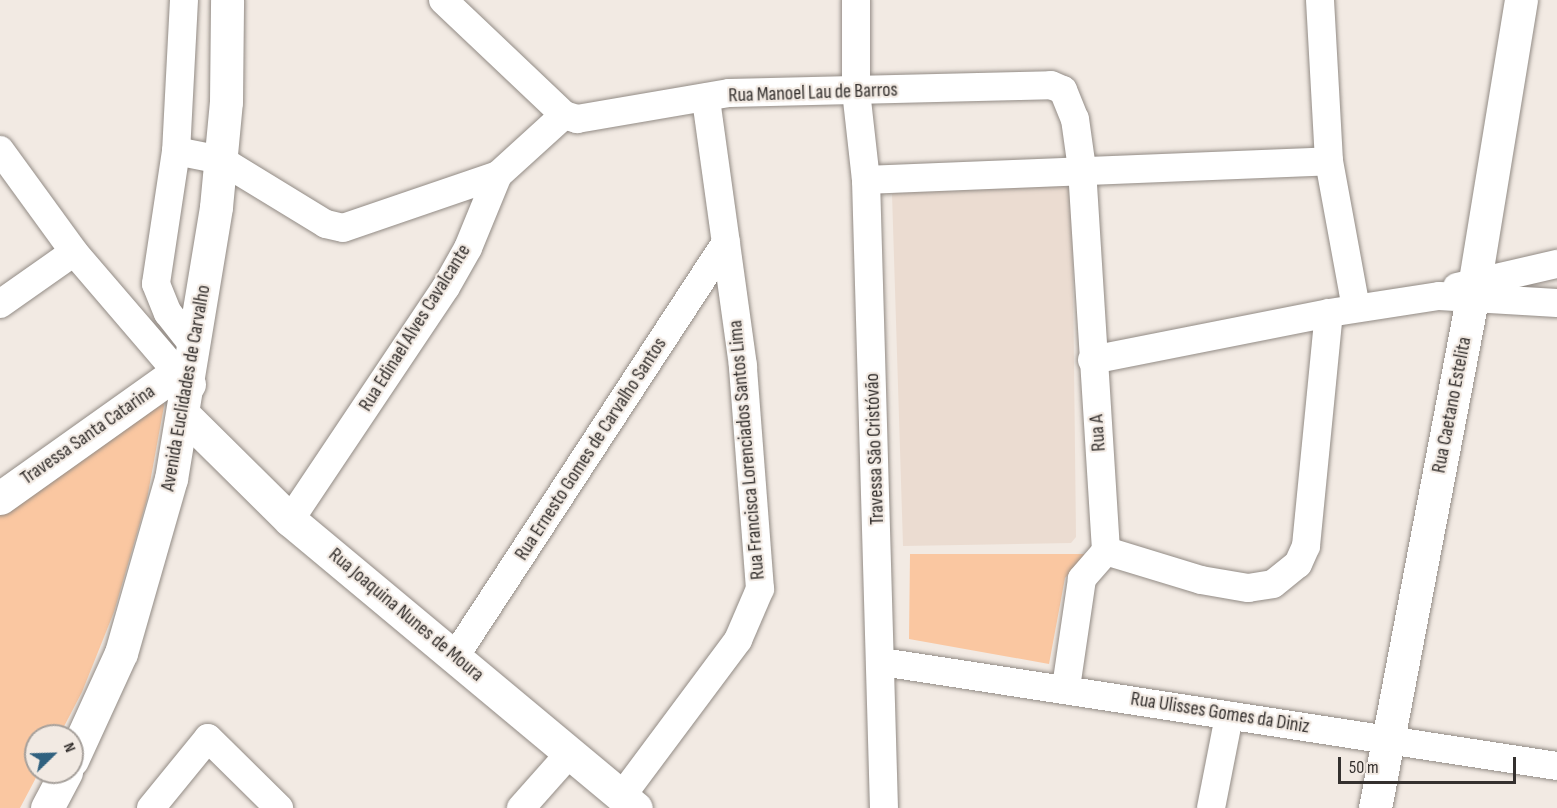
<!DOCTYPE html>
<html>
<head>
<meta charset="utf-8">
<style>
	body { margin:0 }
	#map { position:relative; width:1557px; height:808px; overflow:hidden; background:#f2eae3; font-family:"Sofia Sans Condensed",sans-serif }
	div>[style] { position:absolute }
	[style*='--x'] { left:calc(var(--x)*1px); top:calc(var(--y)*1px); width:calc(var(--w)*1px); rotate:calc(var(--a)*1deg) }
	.built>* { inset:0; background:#ebdcd1 }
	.green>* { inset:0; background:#fac7a1 }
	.roads { filter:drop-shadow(0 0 2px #928b85) drop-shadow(0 0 2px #928b85) }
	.street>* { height:28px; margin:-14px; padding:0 14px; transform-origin:14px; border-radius:14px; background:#fff }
	.secondary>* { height:33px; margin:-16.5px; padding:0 16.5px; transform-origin:16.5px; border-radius:16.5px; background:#fff }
	.highway>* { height:33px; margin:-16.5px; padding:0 16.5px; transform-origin:16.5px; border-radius:16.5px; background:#fff }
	span { translate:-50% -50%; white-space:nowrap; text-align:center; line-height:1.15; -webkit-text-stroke:4.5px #f2eae3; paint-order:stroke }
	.street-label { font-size:20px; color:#34302e }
	.north { position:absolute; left:24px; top:724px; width:60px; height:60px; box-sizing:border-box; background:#f2eae3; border:2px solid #a6a09b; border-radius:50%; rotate:67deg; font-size:16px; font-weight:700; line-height:24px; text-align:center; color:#34302e }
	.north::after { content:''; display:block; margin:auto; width:21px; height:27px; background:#30617f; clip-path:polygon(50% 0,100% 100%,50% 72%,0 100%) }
	.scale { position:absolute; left:1338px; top:757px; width:178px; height:27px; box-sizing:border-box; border:3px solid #34302e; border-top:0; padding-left:8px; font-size:18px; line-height:21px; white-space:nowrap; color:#34302e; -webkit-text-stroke:4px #f2eae3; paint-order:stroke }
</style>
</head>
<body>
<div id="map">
	<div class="built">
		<div style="clip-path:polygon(1062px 185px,1072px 190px,1076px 537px,1071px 543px,903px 546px,892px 194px,900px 190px)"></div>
	</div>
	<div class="green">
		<div style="clip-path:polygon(161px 392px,164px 406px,147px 499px,114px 612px,82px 692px,59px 736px,36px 736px,36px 772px,39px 772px,20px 808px,0 808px,0 512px)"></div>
		<div style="clip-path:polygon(910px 554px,1086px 554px,1065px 578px,1049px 664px,909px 639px)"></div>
	</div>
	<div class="roads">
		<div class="street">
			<div style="--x:184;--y:0;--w:151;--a:93"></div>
			<div style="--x:176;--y:151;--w:134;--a:98.6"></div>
			<div style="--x:156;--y:284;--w:31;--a:68"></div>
			<div style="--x:168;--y:313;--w:42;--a:51.8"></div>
			<div style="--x:443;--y:0;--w:167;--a:43.5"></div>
			<div style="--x:564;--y:115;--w:14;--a:17"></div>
			<div style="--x:577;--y:119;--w:154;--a:-9.7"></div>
			<div style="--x:729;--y:93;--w:322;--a:-1.4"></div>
			<div style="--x:1051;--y:85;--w:13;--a:23"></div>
			<div style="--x:1063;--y:90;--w:31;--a:68"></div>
			<div style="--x:1075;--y:119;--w:50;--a:82"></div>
			<div style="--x:1082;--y:169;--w:383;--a:86.4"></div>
			<div style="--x:1106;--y:551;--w:37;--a:131"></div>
			<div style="--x:1082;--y:579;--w:109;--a:98.4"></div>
			<div style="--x:856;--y:0;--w:91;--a:90"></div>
			<div style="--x:856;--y:91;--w:90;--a:83.6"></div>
			<div style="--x:866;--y:180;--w:628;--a:88.36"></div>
			<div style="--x:1320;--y:0;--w:161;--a:86.8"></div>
			<div style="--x:1329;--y:161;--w:149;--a:79.6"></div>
			<div style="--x:0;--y:150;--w:126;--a:54"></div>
			<div style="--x:74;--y:252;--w:158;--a:49.4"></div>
			<div style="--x:176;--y:151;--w:46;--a:11.3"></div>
			<div style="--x:221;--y:160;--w:123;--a:31.4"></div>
			<div style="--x:326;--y:224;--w:17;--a:13"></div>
			<div style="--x:343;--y:228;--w:164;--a:-18.9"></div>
			<div style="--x:866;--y:180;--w:463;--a:-2.3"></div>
			<div style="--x:1457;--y:287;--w:103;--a:-13"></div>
			<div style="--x:0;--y:304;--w:90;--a:-35.1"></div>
			<div style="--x:1092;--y:360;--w:242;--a:-11.2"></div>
			<div style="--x:1329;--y:313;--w:111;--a:-8.8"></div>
			<div style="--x:1439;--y:296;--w:118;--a:3.4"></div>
			<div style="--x:290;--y:520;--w:280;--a:-56.2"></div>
			<div style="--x:446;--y:287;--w:45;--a:-60.6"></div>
			<div style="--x:468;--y:248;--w:79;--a:-67.7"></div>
			<div style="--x:498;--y:175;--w:89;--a:-42.3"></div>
			<div style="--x:1106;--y:551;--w:99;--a:17"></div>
			<div style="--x:1201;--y:580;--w:48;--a:9.7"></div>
			<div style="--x:1248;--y:588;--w:25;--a:-9"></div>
			<div style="--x:1273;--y:584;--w:32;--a:-39"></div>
			<div style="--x:1298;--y:564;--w:20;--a:-66"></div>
			<div style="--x:1306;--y:546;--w:234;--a:-84.4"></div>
			<div style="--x:456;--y:655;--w:493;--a:-56.8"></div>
			<div style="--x:882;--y:662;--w:683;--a:8.76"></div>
			<div style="--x:621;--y:797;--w:196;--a:-53.3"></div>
			<div style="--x:738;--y:640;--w:56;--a:-66.7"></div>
			<div style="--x:760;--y:589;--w:224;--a:-94.4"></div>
			<div style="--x:743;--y:366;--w:271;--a:-97.9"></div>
			<div style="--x:151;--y:808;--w:90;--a:-50.8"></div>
			<div style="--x:208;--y:738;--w:100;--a:44.6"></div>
			<div style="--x:521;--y:808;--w:72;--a:-48.4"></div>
			<div style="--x:1211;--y:808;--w:94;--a:-78.9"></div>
		</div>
		<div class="secondary">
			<div style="--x:183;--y:414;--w:151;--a:44.7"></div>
			<div style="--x:290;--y:520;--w:450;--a:39.8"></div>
			<div style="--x:0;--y:498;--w:217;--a:-35.4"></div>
			<div style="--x:177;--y:372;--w:17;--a:45"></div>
			<div style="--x:1375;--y:808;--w:518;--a:-79.21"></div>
			<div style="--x:1472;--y:299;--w:303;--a:-80.7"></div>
		</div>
		<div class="highway">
			<div style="--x:72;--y:760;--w:118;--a:-65.4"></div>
			<div style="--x:121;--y:653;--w:181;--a:-74"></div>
			<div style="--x:171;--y:479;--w:276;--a:-80.6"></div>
			<div style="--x:216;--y:207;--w:105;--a:-84.6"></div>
			<div style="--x:226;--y:102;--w:102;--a:-89.4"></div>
			<div style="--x:47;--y:808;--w:41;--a:-62.2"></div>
		</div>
	</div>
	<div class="street-label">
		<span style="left:813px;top:93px;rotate:-2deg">Rua Manoel Lau de Barros</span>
		<span style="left:415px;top:328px;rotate:-58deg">Rua Edinael Alves Cavalcante</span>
		<span style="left:186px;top:388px;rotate:-80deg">Avenida Euclidades de Carvalho</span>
		<span style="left:1452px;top:405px;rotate:-79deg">Rua Caetano Estelita</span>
		<span style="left:1098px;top:433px;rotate:-94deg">Rua A</span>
		<span style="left:88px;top:435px;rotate:-35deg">Travessa Santa Catarina</span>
		<span style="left:591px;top:449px;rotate:-57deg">Rua Ernesto Gomes de Carvalho Santos</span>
		<span style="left:875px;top:449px;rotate:-92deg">Travessa São Cristóvão</span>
		<span style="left:747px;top:450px;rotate:-95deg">Rua Francisca Lorenciados Santos Lima</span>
		<span style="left:406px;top:615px;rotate:40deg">Rua Joaquina Nunes de Moura</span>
		<span style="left:1220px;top:713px;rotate:9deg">Rua Ulisses Gomes da Diniz</span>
	</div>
	<div class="north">N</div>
	<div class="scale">50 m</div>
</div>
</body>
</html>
